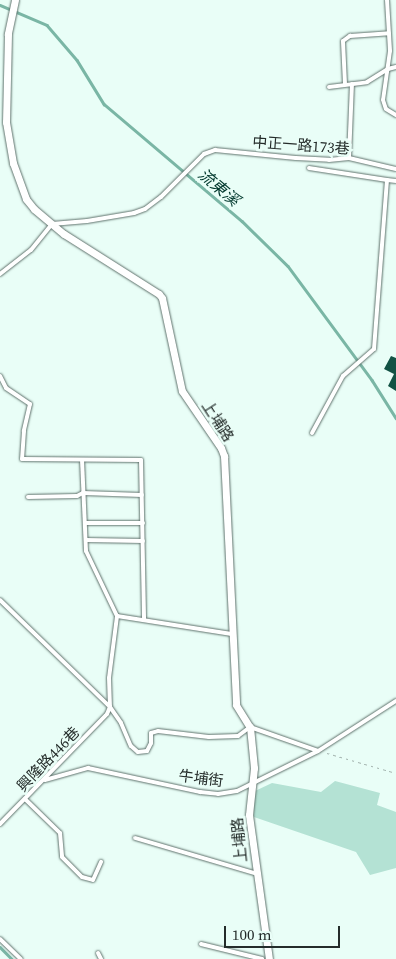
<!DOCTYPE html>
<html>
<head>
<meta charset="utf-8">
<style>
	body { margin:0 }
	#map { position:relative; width:396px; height:959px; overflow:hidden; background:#e9fef7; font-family:"Source Serif 4","Noto Sans TC",serif }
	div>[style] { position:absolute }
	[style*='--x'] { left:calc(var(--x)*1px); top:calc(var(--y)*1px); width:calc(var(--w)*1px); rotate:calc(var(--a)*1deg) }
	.green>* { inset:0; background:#b4e2d4 }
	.stream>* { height:2.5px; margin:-1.25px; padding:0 1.25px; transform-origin:1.25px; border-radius:1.25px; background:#7ab6a5 }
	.building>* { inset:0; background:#125244 }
	.path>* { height:1px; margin-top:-0.5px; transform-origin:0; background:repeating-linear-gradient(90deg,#a5b5b0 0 2.5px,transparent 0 6.5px) }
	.roads { filter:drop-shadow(0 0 1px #5f726c) drop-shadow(0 0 1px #5f726c) }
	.lane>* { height:4px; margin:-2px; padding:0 2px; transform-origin:2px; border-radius:2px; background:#fff }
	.street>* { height:7px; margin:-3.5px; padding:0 3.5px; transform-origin:3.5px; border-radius:3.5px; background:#fff }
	span { translate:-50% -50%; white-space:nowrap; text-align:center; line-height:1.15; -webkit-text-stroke:5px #e9fef7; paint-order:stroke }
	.street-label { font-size:15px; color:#242c2a }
	.water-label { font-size:16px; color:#00382d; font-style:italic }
	.scale { position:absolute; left:224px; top:926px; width:116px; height:22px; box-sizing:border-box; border:2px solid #242c2a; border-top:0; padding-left:6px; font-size:15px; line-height:18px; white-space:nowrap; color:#242c2a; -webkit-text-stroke:4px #e9fef7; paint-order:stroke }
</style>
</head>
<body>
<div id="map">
	<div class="green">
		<div style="clip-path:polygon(335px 781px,380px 793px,377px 805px,396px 812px,396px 868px,370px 875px,356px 852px,254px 817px,253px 792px,272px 783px,321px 792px)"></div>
	</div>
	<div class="stream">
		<div style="--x:0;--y:5;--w:51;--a:23.1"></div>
		<div style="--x:47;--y:25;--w:46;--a:49.4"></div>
		<div style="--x:77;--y:60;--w:52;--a:58.5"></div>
		<div style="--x:104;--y:104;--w:181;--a:40.3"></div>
		<div style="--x:242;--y:221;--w:64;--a:44.4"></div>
		<div style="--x:288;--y:266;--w:142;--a:53.6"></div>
		<div style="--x:372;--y:380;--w:45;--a:57.7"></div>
		<div style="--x:0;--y:947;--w:17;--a:45"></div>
	</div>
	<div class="building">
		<div style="clip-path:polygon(391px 356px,396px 358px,396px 391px,388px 386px,394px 374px,384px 369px)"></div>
	</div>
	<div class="path">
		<div style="--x:327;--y:753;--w:72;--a:16.2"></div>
	</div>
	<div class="roads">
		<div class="lane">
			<div style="--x:387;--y:0;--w:51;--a:86.6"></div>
			<div style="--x:390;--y:51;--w:49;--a:98.1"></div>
			<div style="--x:383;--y:100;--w:9;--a:72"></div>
			<div style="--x:386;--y:109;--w:12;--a:31"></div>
			<div style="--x:345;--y:84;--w:43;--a:-92.7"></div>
			<div style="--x:343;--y:41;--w:9;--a:-36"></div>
			<div style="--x:350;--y:36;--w:39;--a:-4"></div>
			<div style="--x:329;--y:87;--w:38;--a:-7"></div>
			<div style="--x:367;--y:82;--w:25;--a:-32"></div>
			<div style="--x:388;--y:69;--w:8;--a:-14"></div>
			<div style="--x:349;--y:158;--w:74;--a:-87.7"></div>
			<div style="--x:309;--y:168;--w:79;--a:8.7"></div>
			<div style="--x:0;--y:274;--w:39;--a:-38"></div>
			<div style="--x:31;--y:250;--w:33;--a:-51"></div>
			<div style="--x:52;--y:224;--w:35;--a:-5"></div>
			<div style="--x:87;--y:221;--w:48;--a:-9.7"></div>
			<div style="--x:134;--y:213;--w:12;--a:-20"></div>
			<div style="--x:145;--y:209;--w:20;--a:-37"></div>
			<div style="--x:161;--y:197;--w:61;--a:-45"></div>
			<div style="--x:204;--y:154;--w:12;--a:-20"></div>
			<div style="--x:215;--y:150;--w:81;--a:5.6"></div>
			<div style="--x:296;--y:158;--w:33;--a:3"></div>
			<div style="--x:329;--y:160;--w:20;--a:-6"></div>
			<div style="--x:349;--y:158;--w:48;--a:13.2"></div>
			<div style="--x:0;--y:376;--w:13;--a:63"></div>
			<div style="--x:6;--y:388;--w:29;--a:34"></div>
			<div style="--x:30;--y:404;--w:28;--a:103"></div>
			<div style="--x:24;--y:431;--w:28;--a:94"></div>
			<div style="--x:22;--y:459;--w:119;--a:0.5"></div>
			<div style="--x:141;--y:460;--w:159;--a:88.9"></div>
			<div style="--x:312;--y:433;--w:65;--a:-61.5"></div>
			<div style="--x:343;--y:376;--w:41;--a:-41.1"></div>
			<div style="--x:374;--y:349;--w:169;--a:-85.6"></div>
			<div style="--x:387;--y:180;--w:9;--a:6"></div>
			<div style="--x:28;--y:497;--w:49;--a:-1.2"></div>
			<div style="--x:77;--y:496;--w:7;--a:-27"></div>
			<div style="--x:83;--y:493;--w:59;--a:1.9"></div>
			<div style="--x:85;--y:523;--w:58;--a:0"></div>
			<div style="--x:86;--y:540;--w:57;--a:1"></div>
			<div style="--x:0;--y:600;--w:153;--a:44.2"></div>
			<div style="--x:110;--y:707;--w:19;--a:55"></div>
			<div style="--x:121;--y:723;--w:25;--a:67"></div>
			<div style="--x:131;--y:746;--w:9;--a:41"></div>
			<div style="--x:138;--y:752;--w:9;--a:-6"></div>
			<div style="--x:147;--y:751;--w:9;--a:-63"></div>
			<div style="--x:151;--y:743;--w:10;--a:-90"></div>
			<div style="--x:151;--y:733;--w:7;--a:-16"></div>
			<div style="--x:158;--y:731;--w:51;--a:6.7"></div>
			<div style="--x:209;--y:737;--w:29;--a:-2"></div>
			<div style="--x:238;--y:736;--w:15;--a:-37"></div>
			<div style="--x:250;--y:727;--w:72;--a:19.4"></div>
			<div style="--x:117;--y:616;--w:116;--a:8.9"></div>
			<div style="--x:45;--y:780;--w:45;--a:-15.6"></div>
			<div style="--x:88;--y:768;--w:115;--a:12.1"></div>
			<div style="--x:200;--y:792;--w:18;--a:6"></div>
			<div style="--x:218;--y:794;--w:19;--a:-9"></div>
			<div style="--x:237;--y:791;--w:90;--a:-26.3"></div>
			<div style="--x:318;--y:751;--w:93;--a:-32.7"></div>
			<div style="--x:25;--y:799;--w:49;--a:44.2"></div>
			<div style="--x:60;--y:833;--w:24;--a:85"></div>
			<div style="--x:62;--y:857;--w:28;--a:45"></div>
			<div style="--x:82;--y:877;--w:11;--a:15"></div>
			<div style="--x:93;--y:880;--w:20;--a:-66"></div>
			<div style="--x:0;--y:824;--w:153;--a:-45.8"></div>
			<div style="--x:107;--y:714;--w:8;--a:-67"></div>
			<div style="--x:110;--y:707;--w:29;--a:-92"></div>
			<div style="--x:109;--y:678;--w:63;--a:-82.6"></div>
			<div style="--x:117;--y:616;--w:72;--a:-115.5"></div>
			<div style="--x:86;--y:551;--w:91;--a:-92.5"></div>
			<div style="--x:135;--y:838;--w:127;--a:16.4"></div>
			<div style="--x:0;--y:939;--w:29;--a:44"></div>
			<div style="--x:201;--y:944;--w:63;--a:13.8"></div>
			<div style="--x:98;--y:953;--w:7;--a:63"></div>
		</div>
		<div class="street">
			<div style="--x:15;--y:0;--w:35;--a:102"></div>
			<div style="--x:8;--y:34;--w:88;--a:91.3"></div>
			<div style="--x:6;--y:122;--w:42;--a:80.3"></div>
			<div style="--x:13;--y:163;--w:38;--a:70"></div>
			<div style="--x:26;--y:199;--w:13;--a:51"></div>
			<div style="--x:34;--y:209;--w:39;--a:40"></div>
			<div style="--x:64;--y:234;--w:112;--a:32.3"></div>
			<div style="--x:159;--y:294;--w:5;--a:53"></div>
			<div style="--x:162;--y:298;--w:95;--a:77.9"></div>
			<div style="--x:182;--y:391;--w:69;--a:55.6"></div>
			<div style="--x:221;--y:448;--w:9;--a:69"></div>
			<div style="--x:224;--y:456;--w:249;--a:87.2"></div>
			<div style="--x:236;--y:705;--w:26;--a:58"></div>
			<div style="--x:250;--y:727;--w:41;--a:84.4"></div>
			<div style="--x:254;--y:768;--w:47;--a:96.1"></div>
			<div style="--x:249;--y:815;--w:145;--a:82.1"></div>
		</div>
	</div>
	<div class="street-label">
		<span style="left:301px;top:145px;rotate:4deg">中正一路173巷</span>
		<span style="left:218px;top:421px;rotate:57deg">上埔路</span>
		<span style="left:48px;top:759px;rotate:-46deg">興隆路446巷</span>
		<span style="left:201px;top:778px;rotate:7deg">牛埔街</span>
		<span style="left:239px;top:840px;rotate:-96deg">上埔路</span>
	</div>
	<div class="water-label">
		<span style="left:219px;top:187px;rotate:40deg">流東溪</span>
	</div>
	<div class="scale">100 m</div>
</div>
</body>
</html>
